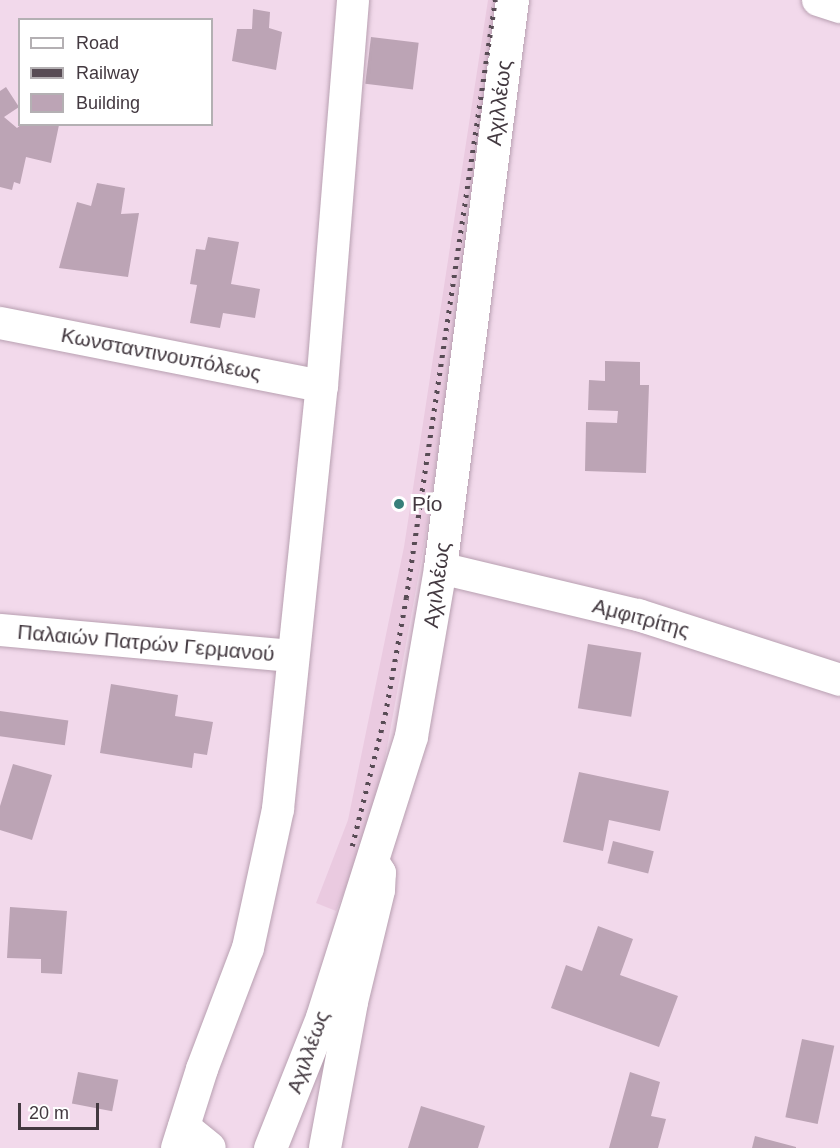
<!DOCTYPE html>
<html>
<head>
<meta charset="utf-8">
<style>
	body { margin:0 }
	#map { position:relative; width:840px; height:1148px; overflow:hidden; background:#f2d9eb; font-family:Arial,sans-serif }
	div>[style] { position:absolute }
	[style*='--x'] { left:calc(var(--x)*1px); top:calc(var(--y)*1px); width:calc(var(--w)*1px); rotate:calc(var(--a)*1deg) }
	.built>* { inset:0; background:#eacae0 }
	.building>* { inset:0; background:#bca4b5; transform-origin:0 0 }
	.roads { filter:drop-shadow(0 0 2px #b8a0b1) drop-shadow(0 0 2px #b8a0b1) }
	.minor>* { height:32px; margin:-16px; padding:0 16px; transform-origin:16px; border-radius:16px; background:#fff }
	.tertiary>* { height:33px; margin:-16.5px; padding:0 16.5px; transform-origin:16.5px; border-radius:16.5px; background:#fff }
	.rail>* { height:4.5px; margin-top:-2.25px; transform-origin:0; background:repeating-linear-gradient(90deg,#584c55 0 3px,transparent 0 9px) }
	.dots>* { width:16px; height:16px; translate:-50% -50%; box-sizing:border-box; border:3px solid #fff; border-radius:50% }
	span { translate:-50% -50%; white-space:nowrap; text-align:center; line-height:1.15; -webkit-text-stroke:6px #fff; paint-order:stroke }
	.street-label { font-size:21px; color:#433940 }
	.poi-label { font-size:21px; color:#433940 }
	.left { translate:0 -50%; text-align:left }
	.legend { position:absolute; left:18px; top:18px; width:195px; height:108px; box-sizing:border-box; background:#fff; border:2px solid #b4b0b3; margin:0; padding:8px 10px; list-style:none; font-size:18px; color:#433940 }
	.legend li { display:flex; align-items:center; gap:12px; height:30px }
	.legend b { width:30px; border:2px solid #b4b0b3 }
	.scale { position:absolute; left:18px; top:1103px; width:81px; height:27px; box-sizing:border-box; border:3px solid #433940; border-top:0; padding-left:8px; font-size:18px; line-height:21px; white-space:nowrap; color:#433940; -webkit-text-stroke:4px #fff; paint-order:stroke }
</style>
</head>
<body>
<div id="map">
	<div class="built">
		<div style="clip-path:polygon(488px 0,503px 0,425px 540px,381px 780px,361px 852px,336px 911px,316px 903px,348px 820px,404px 547px)"></div>
	</div>
	<div class="building">
		<div style="clip-path:polygon(253px 9px,270px 12px,269px 28px,282px 32px,276px 70px,232px 61px,237px 29px,252px 29px)"></div>
		<div style="left:371px;top:37px;width:48px;height:47px;rotate:7deg"></div>
		<div style="clip-path:polygon(6px 87px,19px 107px,4px 117px,17px 128px,22px 124px,59px 125px,51px 163px,26px 157px,20px 184px,14px 182px,12px 190px,0 187px,0 91px)"></div>
		<div style="clip-path:polygon(97px 183px,125px 188px,121px 214px,139px 213px,128px 277px,59px 268px,77px 202px,91px 206px)"></div>
		<div style="clip-path:polygon(208px 237px,239px 242px,231px 284px,260px 289px,255px 318px,223px 313px,220px 328px,190px 323px,197px 285px,190px 284px,196px 249px,205px 250px)"></div>
		<div style="clip-path:polygon(605px 361px,640px 362px,640px 385px,649px 385px,646px 473px,585px 471px,586px 422px,617px 423px,618px 411px,588px 410px,589px 380px,605px 381px)"></div>
		<div style="left:588px;top:644px;width:54px;height:65px;rotate:9deg"></div>
		<div style="clip-path:polygon(111px 684px,178px 695px,175px 716px,213px 722px,207px 755px,194px 753px,192px 768px,100px 753px)"></div>
		<div style="left:0;top:711px;width:69px;height:25px;rotate:8deg"></div>
		<div style="clip-path:polygon(13px 764px,52px 775px,32px 840px,0 830px,0 806px)"></div>
		<div style="clip-path:polygon(579px 772px,669px 791px,660px 831px,609px 820px,603px 851px,563px 842px)"></div>
		<div style="left:613px;top:841px;width:42px;height:23px;rotate:14deg"></div>
		<div style="clip-path:polygon(10px 907px,67px 911px,62px 974px,41px 973px,41px 959px,7px 958px)"></div>
		<div style="clip-path:polygon(598px 926px,633px 939px,620px 975px,678px 996px,659px 1047px,551px 1008px,566px 965px,582px 971px)"></div>
		<div style="left:802px;top:1039px;width:33px;height:80px;rotate:12deg"></div>
		<div style="left:78px;top:1072px;width:41px;height:32px;rotate:11deg"></div>
		<div style="clip-path:polygon(630px 1072px,660px 1082px,651px 1116px,666px 1119px,658px 1148px,609px 1148px)"></div>
		<div style="clip-path:polygon(421px 1106px,485px 1126px,478px 1148px,408px 1148px)"></div>
		<div style="clip-path:polygon(755px 1136px,796px 1147px,796px 1148px,752px 1148px)"></div>
	</div>
	<div class="roads">
		<div class="minor">
			<div style="--x:818;--y:0;--w:23;--a:18"></div>
			<div style="--x:0;--y:323;--w:328;--a:11.1"></div>
			<div style="--x:440;--y:568;--w:204;--a:13.4"></div>
			<div style="--x:638;--y:615;--w:212;--a:17.8"></div>
			<div style="--x:0;--y:630;--w:294;--a:5.1"></div>
			<div style="--x:184;--y:1127;--w:33;--a:39"></div>
			<div style="--x:177;--y:1148;--w:83;--a:-72.4"></div>
			<div style="--x:202;--y:1069;--w:129;--a:-69.2"></div>
			<div style="--x:248;--y:948;--w:142;--a:-77.8"></div>
			<div style="--x:278;--y:809;--w:425;--a:-84.1"></div>
			<div style="--x:322;--y:386;--w:387;--a:-85.4"></div>
			<div style="--x:325;--y:1148;--w:148;--a:-79.5"></div>
			<div style="--x:352;--y:1002;--w:115;--a:-76.4"></div>
			<div style="--x:379;--y:890;--w:17;--a:-87"></div>
			<div style="--x:380;--y:873;--w:13;--a:-122"></div>
		</div>
		<div class="tertiary">
			<div style="--x:270;--y:1148;--w:141;--a:-68.3"></div>
			<div style="--x:322;--y:1017;--w:295;--a:-72.4"></div>
			<div style="--x:411;--y:736;--w:170;--a:-80.2"></div>
			<div style="--x:440;--y:568;--w:573;--a:-82.78"></div>
		</div>
	</div>
	<div class="rail">
		<div style="--x:352;--y:846;--w:135;--a:-75.9"></div>
		<div style="--x:385;--y:715;--w:119;--a:-79.8"></div>
		<div style="--x:406;--y:598;--w:605;--a:-81.53"></div>
	</div>
	<div class="dots">
		<div style="left:399px;top:504px;background:#377f7a"></div>
	</div>
	<div class="street-label">
		<span style="left:499px;top:103px;rotate:-83deg">Αχιλλέως</span>
		<span style="left:161px;top:354px;rotate:11deg">Κωνσταντινουπόλεως</span>
		<span style="left:437px;top:585px;rotate:-82deg">Αχιλλέως</span>
		<span style="left:641px;top:618px;rotate:15deg">Αμφιτρίτης</span>
		<span style="left:146px;top:643px;rotate:5deg">Παλαιών Πατρών Γερμανού</span>
		<span style="left:308px;top:1052px;rotate:-70deg">Αχιλλέως</span>
	</div>
	<div class="poi-label">
		<span class="left" style="left:412px;top:504px">Ρίο</span>
	</div>
	<ul class="legend">
	<li><b style="height:8px;background:#fff"></b>Road</li>
	<li><b style="height:8px;background:#584c55"></b>Railway</li>
	<li><b style="height:16px;background:#bca4b5"></b>Building</li>
	</ul>
	<div class="scale">20 m</div>
</div>
</body>
</html>
